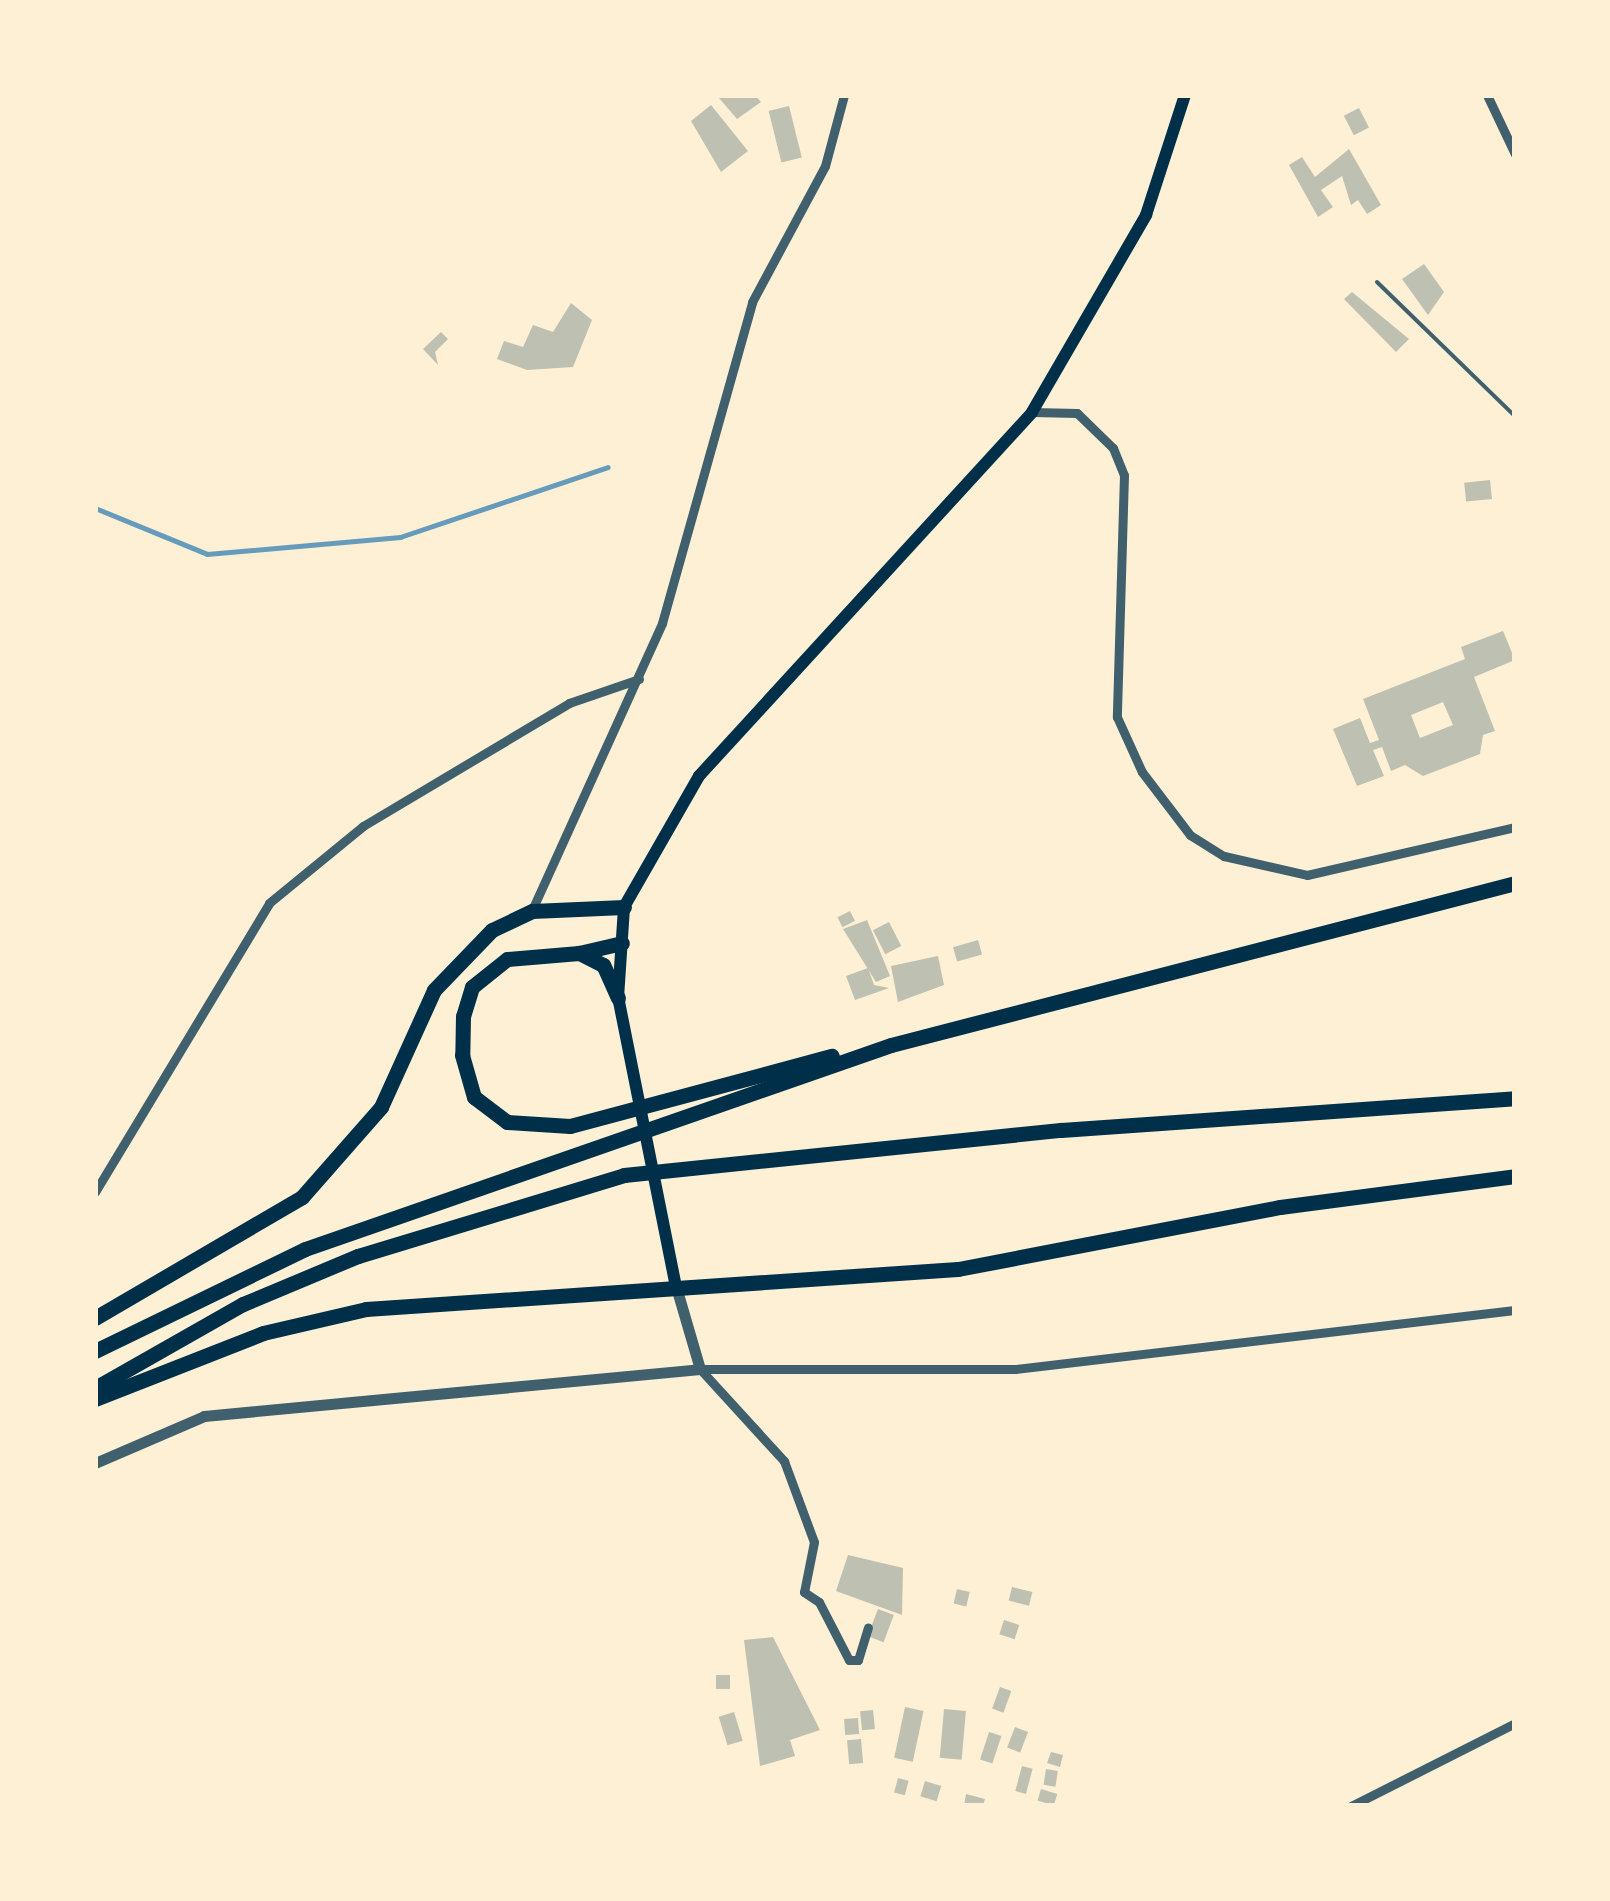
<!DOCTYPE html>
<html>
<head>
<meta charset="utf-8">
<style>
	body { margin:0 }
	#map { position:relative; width:1610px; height:1901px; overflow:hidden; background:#fdf0d5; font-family:"Source Sans 3",sans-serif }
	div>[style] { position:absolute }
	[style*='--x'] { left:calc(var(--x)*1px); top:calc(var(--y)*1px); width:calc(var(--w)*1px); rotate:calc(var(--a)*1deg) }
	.stream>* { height:5px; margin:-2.5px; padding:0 2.5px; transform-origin:2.5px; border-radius:2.5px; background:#669bbc }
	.building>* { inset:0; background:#bec0b2; transform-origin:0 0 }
	.service>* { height:4px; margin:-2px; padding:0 2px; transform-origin:2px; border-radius:2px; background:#3f606c }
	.minor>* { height:9px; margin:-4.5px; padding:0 4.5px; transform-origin:4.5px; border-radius:4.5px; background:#3f606c }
	.tertiary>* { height:11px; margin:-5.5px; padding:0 5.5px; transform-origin:5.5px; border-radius:5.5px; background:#3f606c }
	.secondary>* { height:12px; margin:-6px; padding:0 6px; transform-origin:6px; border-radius:6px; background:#003049 }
	.motorway>* { height:15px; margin:-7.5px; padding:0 7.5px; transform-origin:7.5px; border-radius:7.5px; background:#003049 }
	span { translate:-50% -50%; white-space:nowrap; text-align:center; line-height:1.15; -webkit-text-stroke:10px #fdf0d5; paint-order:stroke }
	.frame { position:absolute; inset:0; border:98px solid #fdf0d5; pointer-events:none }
</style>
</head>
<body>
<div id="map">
	<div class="stream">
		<div style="--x:95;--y:508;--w:121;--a:22.3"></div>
		<div style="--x:207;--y:554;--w:194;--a:-5"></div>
		<div style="--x:400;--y:537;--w:219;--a:-18.6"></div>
	</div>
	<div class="building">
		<div style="clip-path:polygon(755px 95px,761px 102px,737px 119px,719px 98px)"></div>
		<div style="clip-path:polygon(711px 105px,748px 151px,721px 172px,691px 121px)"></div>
		<div style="left:789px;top:106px;width:53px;height:21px;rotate:76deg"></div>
		<div style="left:1359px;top:108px;width:22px;height:17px;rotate:63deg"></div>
		<div style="clip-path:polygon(1349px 149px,1381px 205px,1367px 214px,1358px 200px,1351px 205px,1342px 176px,1321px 190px,1333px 207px,1318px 217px,1289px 165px,1302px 157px,1315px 177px)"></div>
		<div style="clip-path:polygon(1424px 264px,1444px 292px,1428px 315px,1402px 279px)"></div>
		<div style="clip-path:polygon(1352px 292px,1409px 339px,1396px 352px,1344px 299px)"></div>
		<div style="clip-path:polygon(571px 303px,592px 320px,573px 367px,527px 370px,497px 359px,504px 341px,523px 347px,533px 325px,553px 332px)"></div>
		<div style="clip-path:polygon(441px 332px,448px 339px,435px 352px,438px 365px,423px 349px)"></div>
		<div style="left:1490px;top:480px;width:19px;height:26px;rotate:84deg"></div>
		<div style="clip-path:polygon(evenodd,1503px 631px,1515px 660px,1474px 677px,1495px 731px,1483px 735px,1480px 754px,1423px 776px,1405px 765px,1391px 771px,1382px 747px,1373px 750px,1384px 776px,1357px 786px,1333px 729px,1360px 718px,1370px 743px,1379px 740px,1363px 699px,1465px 659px,1461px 647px,1503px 631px,1443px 702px,1453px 725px,1420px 738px,1411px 715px,1443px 702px)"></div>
		<div style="left:850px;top:911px;width:11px;height:14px;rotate:63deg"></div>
		<div style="clip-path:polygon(867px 920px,890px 976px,876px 982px,843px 929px)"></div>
		<div style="left:889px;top:922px;width:27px;height:18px;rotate:63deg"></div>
		<div style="left:978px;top:940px;width:15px;height:26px;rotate:74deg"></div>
		<div style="clip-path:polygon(938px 956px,944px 985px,898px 1002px,891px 966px)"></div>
		<div style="clip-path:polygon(868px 968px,874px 985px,889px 988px,855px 1000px,846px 976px)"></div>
		<div style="clip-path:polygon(848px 1555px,903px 1568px,902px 1615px,836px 1591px)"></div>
		<div style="left:1012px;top:1587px;width:21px;height:14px;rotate:14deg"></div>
		<div style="left:957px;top:1589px;width:13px;height:15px;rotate:13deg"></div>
		<div style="left:878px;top:1609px;width:17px;height:29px;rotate:21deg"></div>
		<div style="left:1004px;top:1620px;width:16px;height:15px;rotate:18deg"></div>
		<div style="clip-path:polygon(773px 1637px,820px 1730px,790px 1740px,795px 1756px,760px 1766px,744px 1640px)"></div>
		<div style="left:716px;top:1675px;width:14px;height:14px"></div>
		<div style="left:1000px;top:1687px;width:12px;height:23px;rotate:20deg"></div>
		<div style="left:905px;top:1707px;width:19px;height:52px;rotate:12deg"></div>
		<div style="left:944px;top:1709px;width:22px;height:49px;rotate:5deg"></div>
		<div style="left:873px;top:1710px;width:19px;height:13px;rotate:84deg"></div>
		<div style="left:734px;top:1712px;width:30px;height:16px;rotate:73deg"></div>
		<div style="left:858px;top:1718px;width:16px;height:14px;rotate:86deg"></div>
		<div style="left:1015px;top:1727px;width:14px;height:22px;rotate:21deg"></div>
		<div style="left:989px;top:1732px;width:13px;height:29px;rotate:18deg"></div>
		<div style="left:861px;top:1739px;width:24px;height:14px;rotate:85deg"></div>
		<div style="clip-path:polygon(1051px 1752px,1063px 1755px,1060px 1767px,1047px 1763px)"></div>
		<div style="left:1022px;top:1766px;width:11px;height:26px;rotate:15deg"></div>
		<div style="left:1046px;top:1769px;width:12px;height:16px;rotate:9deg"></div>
		<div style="left:898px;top:1778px;width:11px;height:15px;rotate:15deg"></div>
		<div style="left:925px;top:1781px;width:17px;height:16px;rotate:17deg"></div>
		<div style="left:1041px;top:1789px;width:17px;height:12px;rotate:17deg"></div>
		<div style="clip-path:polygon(966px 1794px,985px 1799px,983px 1806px,964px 1806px)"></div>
	</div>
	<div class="service">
		<div style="--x:1377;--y:282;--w:192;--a:44.2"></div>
	</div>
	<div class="minor">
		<div style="--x:1487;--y:95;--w:65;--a:64.6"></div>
		<div style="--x:1032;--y:412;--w:45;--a:1.3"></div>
		<div style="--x:1077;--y:413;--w:50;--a:44.2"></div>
		<div style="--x:1113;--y:448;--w:29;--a:68"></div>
		<div style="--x:1124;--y:475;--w:242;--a:91.7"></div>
		<div style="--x:1117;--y:717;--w:60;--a:65.6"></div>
		<div style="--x:1142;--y:772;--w:79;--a:52.7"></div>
		<div style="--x:1190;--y:835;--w:40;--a:32"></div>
		<div style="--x:1224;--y:856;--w:85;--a:12.9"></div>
		<div style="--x:1307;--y:875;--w:213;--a:-13"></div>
		<div style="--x:532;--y:910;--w:315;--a:-65.6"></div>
		<div style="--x:662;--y:623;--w:333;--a:-74.3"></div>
		<div style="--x:752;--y:302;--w:154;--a:-61.8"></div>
		<div style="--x:825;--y:166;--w:73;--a:-75"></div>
		<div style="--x:95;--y:1192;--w:337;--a:-58.9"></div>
		<div style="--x:269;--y:903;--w:122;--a:-39.3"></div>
		<div style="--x:363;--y:826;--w:240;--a:-30.8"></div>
		<div style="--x:569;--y:703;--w:74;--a:-18.9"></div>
		<div style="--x:700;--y:1369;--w:315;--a:0"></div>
		<div style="--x:1015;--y:1369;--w:503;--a:-6.73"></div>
		<div style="--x:700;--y:1369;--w:125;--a:47.6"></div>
		<div style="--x:784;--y:1461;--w:86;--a:69.7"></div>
		<div style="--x:814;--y:1542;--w:51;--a:101.3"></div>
		<div style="--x:804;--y:1592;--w:18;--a:34"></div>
		<div style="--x:819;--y:1602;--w:65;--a:62.7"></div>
		<div style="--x:849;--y:1660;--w:9;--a:0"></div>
		<div style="--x:858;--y:1660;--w:34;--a:-73"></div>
		<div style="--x:1351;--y:1806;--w:184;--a:-26.8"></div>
	</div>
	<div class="tertiary">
		<div style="--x:95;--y:1463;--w:119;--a:-23.3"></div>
		<div style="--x:204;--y:1416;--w:498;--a:-5.4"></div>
		<div style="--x:700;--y:1369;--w:85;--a:-106.3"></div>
	</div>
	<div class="secondary">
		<div style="--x:676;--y:1287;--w:295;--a:-101.3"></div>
		<div style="--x:618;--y:998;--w:91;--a:-86.2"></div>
		<div style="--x:624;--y:907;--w:151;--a:-60.2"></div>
		<div style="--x:699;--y:776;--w:493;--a:-47.5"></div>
		<div style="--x:1032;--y:412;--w:228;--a:-59.9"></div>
		<div style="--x:1146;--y:215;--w:126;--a:-72"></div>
	</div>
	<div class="motorway">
		<div style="--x:579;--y:953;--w:44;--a:-13.1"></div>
		<div style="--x:618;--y:998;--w:36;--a:-114"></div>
		<div style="--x:603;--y:965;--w:27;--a:-153"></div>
		<div style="--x:579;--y:953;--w:72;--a:175.2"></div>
		<div style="--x:507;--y:959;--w:45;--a:141.3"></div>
		<div style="--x:472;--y:987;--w:30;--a:107"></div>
		<div style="--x:463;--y:1016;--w:39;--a:91"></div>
		<div style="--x:462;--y:1055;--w:44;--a:74.1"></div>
		<div style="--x:474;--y:1097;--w:41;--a:37.1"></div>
		<div style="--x:507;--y:1122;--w:63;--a:3.6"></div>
		<div style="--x:570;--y:1126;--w:271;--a:-15"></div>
		<div style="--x:95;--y:1318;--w:240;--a:-30.3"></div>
		<div style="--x:302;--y:1197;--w:120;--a:-48.7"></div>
		<div style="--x:381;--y:1107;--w:128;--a:-65.6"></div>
		<div style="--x:434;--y:990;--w:83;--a:-46"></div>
		<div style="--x:492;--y:930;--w:44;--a:-25.4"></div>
		<div style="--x:532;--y:911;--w:92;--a:-2.5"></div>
		<div style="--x:95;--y:1351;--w:233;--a:-25.9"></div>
		<div style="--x:305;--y:1249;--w:620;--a:-19.19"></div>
		<div style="--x:891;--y:1045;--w:645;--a:-14.55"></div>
		<div style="--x:95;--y:1388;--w:170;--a:-29.6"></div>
		<div style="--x:243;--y:1304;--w:125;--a:-22.7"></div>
		<div style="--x:358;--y:1256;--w:278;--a:-16.9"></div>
		<div style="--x:624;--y:1175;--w:439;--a:-5.9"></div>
		<div style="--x:1061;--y:1130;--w:455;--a:-4"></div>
		<div style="--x:95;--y:1399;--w:180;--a:-21.4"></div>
		<div style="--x:263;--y:1333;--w:106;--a:-13.1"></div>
		<div style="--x:366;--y:1309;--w:593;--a:-3.87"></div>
		<div style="--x:958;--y:1269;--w:328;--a:-10.9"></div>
		<div style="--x:1280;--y:1207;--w:237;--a:-7.5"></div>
	</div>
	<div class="frame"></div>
</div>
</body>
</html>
